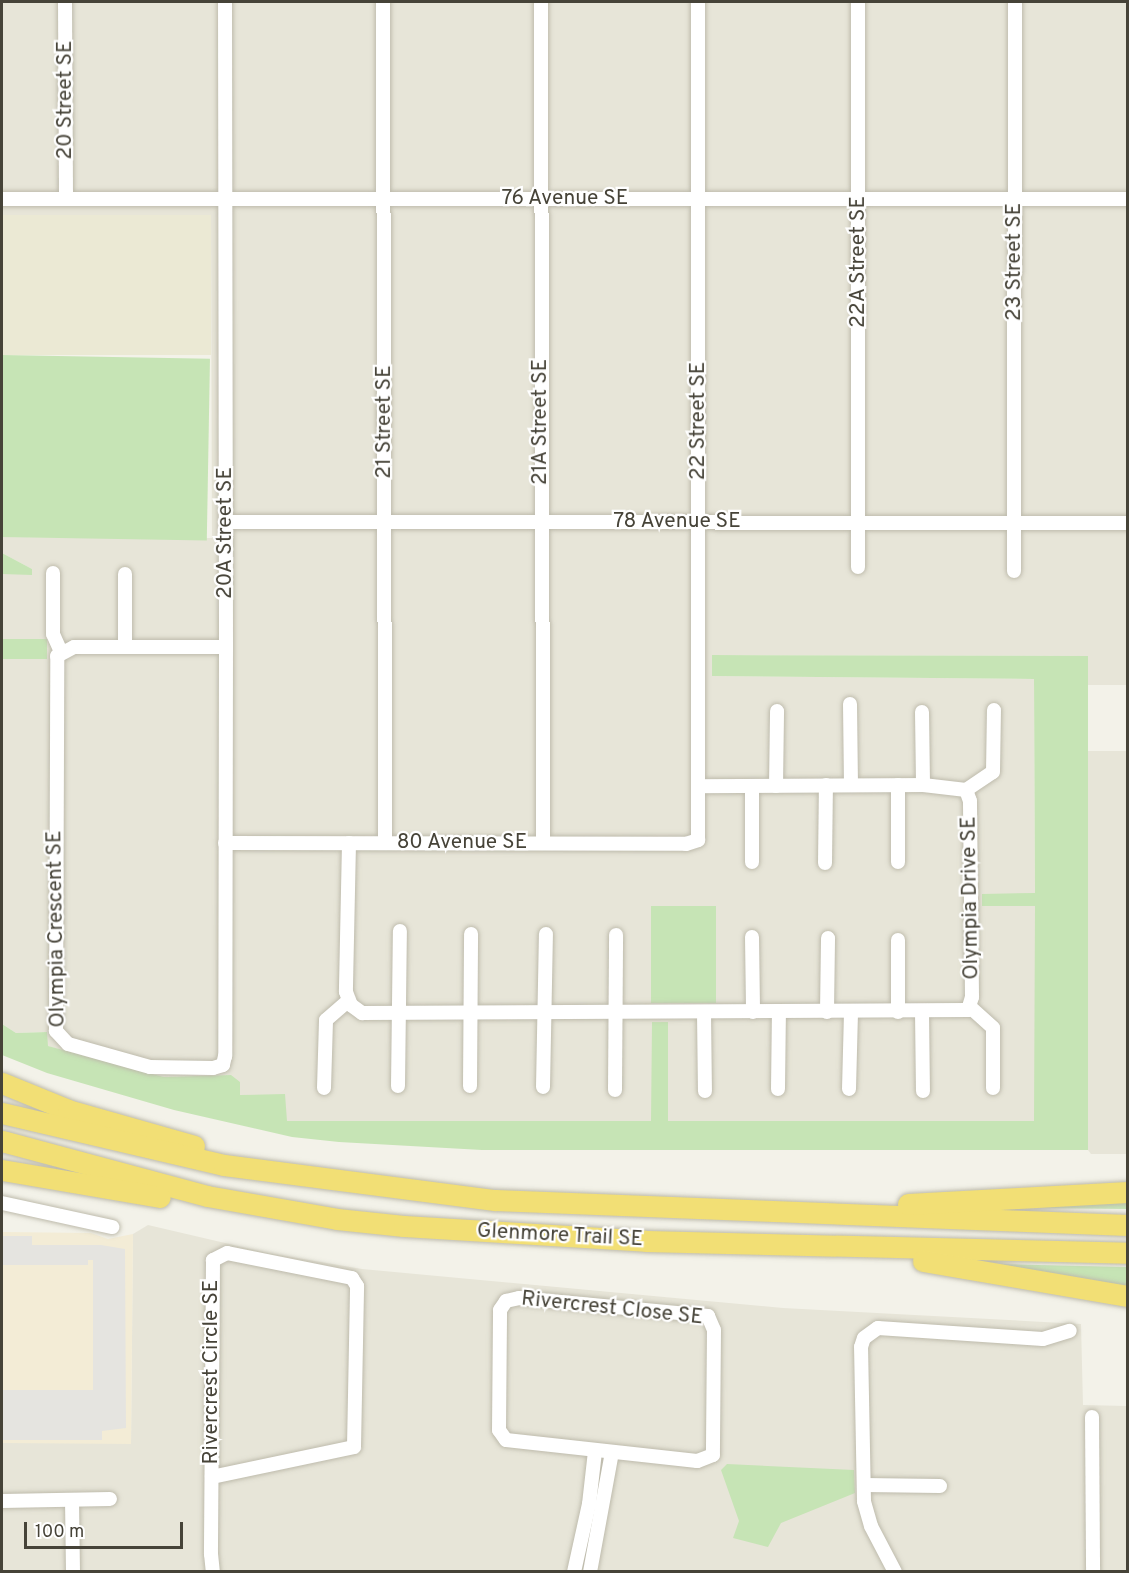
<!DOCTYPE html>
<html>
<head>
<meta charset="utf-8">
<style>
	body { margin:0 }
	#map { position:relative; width:1129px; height:1573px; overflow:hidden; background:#f3f2e9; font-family:Overpass,sans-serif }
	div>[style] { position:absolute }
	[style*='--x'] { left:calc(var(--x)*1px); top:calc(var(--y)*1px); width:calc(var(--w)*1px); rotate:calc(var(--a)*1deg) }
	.residential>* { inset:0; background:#e7e5d8 }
	.commercial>* { inset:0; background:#f3ecd6 }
	.education>* { inset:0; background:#ebe9d4; transform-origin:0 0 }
	.green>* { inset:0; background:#c6e4b5; transform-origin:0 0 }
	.parking>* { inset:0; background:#e5e4e0 }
	.roads { filter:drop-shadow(0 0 2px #bebbac) drop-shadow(0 0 2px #bebbac) }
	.minor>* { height:14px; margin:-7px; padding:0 7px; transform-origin:7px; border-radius:7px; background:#fff }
	.highway>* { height:21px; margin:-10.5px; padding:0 10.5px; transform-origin:10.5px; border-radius:10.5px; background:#f2df75 }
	span { translate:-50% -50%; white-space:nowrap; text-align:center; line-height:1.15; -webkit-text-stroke:4.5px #fff; paint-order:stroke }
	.street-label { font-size:21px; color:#464338 }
	.frame { position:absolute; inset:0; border:3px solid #464338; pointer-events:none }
	.scale { position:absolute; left:24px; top:1522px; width:159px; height:27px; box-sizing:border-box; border:3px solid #464338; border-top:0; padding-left:8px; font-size:18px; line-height:21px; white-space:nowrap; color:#464338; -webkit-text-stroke:4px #fff; paint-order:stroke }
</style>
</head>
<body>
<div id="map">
	<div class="residential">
		<div style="clip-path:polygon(2px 2px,1127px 2px,1127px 685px,1088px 685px,1087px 656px,712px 655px,712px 676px,1034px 679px,1035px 894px,982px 894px,983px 906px,1035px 906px,1035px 1121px,668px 1121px,668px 1022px,652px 1022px,652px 1121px,286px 1121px,240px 1095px,231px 1075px,164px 1077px,47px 1046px,47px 1032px,16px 1033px,2px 1024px,2px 659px,46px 659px,47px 640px,2px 639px,2px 574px,32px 574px,32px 569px,2px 553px,2px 537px,212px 538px,211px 216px,2px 215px)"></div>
		<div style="clip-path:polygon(1088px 751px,1127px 751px,1127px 1154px,1091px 1154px,1088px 1150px)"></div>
		<div style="clip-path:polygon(148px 1225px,268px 1253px,362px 1269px,783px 1308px,1081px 1324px,1083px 1405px,1127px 1406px,1127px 1571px,2px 1572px,2px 1443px,131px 1443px,133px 1234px)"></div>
	</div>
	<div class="commercial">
		<div style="clip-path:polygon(2px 1232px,91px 1233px,108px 1239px,133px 1234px,131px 1444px,2px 1443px)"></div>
	</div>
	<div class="education">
		<div style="left:2px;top:215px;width:209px;height:140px"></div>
	</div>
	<div class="green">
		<div style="left:2px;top:355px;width:208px;height:182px;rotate:1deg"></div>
		<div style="clip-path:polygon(2px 553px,32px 569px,32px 575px,2px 574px)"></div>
		<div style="left:2px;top:639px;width:45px;height:20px"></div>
		<div style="clip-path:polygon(712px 655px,1088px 656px,1088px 1150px,482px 1150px,339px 1142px,292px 1137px,174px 1110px,47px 1073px,2px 1055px,2px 1024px,16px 1033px,47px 1032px,48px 1046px,164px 1077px,231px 1075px,240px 1082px,240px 1095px,285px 1094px,287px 1121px,651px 1121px,652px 1022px,668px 1022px,668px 1121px,1034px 1121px,1035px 906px,982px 906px,982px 894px,1035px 893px,1034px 679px,712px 676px)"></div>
		<div style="left:651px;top:906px;width:65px;height:97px"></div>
		<div style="clip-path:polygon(1127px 1198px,1127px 1209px,1037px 1208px,1038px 1203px)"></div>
		<div style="clip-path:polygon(1000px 1264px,1127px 1267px,1127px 1294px)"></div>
		<div style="clip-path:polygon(727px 1464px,854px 1470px,855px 1493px,781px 1523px,768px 1547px,733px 1538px,739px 1521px,721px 1470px)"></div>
	</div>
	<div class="parking">
		<div style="clip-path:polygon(2px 1236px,32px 1236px,32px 1245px,101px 1245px,125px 1249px,126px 1428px,102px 1431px,102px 1440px,2px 1440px,2px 1390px,93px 1390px,93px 1260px,88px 1260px,88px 1265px,2px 1265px)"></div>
	</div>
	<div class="roads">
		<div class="minor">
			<div style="--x:65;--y:2;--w:197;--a:89.7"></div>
			<div style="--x:225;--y:2;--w:645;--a:89.91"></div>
			<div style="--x:226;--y:647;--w:409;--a:90.1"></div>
			<div style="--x:225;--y:1056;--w:9;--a:103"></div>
			<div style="--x:223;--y:1065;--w:10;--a:163"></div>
			<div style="--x:213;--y:1068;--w:63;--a:-179.1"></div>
			<div style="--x:150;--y:1067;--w:85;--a:-164.3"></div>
			<div style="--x:68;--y:1044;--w:18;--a:-133"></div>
			<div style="--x:56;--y:1031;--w:375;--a:-89.8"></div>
			<div style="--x:57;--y:656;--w:19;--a:-28"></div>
			<div style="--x:74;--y:647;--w:152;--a:0"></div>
			<div style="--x:383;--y:2;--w:841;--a:89.86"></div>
			<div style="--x:541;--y:2;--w:841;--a:89.86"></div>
			<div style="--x:2;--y:199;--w:1126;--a:0"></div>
			<div style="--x:226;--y:522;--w:902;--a:0.06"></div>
			<div style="--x:858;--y:567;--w:565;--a:-90"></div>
			<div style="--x:1014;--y:571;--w:569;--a:-89.9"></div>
			<div style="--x:53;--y:573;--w:61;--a:90"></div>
			<div style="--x:53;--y:634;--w:20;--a:66"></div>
			<div style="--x:125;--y:574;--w:73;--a:90"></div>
			<div style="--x:850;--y:704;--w:81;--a:89.3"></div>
			<div style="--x:922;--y:712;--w:73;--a:89.2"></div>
			<div style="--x:898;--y:785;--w:77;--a:90"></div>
			<div style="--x:752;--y:786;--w:76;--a:90"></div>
			<div style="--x:776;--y:786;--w:75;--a:-89.2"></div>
			<div style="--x:966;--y:790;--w:32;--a:-34"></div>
			<div style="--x:993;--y:772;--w:62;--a:-89.1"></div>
			<div style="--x:225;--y:843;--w:461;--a:0.1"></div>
			<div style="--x:686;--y:844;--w:13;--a:-18"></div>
			<div style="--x:698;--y:840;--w:838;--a:-90"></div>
			<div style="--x:349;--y:843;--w:149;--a:91.2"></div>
			<div style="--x:346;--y:992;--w:14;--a:69"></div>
			<div style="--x:351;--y:1005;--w:14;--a:36"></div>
			<div style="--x:362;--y:1013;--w:606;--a:-0.28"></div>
			<div style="--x:968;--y:1010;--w:14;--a:-73"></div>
			<div style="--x:972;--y:997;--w:97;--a:-90.6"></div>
			<div style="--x:971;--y:900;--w:99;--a:-90.6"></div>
			<div style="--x:970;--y:801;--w:12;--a:-110"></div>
			<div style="--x:966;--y:790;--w:43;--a:-173.4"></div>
			<div style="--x:923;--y:785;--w:222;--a:179.7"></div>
			<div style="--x:825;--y:863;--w:78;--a:-89.3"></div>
			<div style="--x:752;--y:937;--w:75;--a:89.2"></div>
			<div style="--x:898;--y:940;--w:72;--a:90"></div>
			<div style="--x:970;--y:1007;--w:31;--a:42"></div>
			<div style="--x:993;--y:1028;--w:60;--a:90"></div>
			<div style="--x:827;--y:1012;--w:74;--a:-89.2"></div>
			<div style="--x:922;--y:1012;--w:79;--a:89.3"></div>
			<div style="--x:704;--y:1013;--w:78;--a:89.3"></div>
			<div style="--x:398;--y:1086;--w:155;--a:-89.3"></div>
			<div style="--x:470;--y:1086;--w:152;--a:-89.6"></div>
			<div style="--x:543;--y:1087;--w:153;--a:-88.9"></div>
			<div style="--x:324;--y:1088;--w:68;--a:-88.3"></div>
			<div style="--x:326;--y:1020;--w:29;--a:-41"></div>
			<div style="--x:778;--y:1089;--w:77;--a:-89.3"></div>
			<div style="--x:849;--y:1089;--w:77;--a:-88.5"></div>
			<div style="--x:615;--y:1090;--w:155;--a:-89.6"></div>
			<div style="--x:2;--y:1203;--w:113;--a:12.3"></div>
			<div style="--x:519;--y:1298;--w:190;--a:5.4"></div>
			<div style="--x:708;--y:1316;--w:15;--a:67"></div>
			<div style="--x:714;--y:1330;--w:125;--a:90.5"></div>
			<div style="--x:713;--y:1455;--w:17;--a:159"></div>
			<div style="--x:697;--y:1461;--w:192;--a:-173.7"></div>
			<div style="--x:506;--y:1440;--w:12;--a:-125"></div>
			<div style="--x:499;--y:1430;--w:120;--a:-89.5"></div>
			<div style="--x:500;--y:1310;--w:11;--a:-56"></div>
			<div style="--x:506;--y:1301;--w:13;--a:-13"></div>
			<div style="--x:1092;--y:1417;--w:155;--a:89.6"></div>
			<div style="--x:212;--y:1477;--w:145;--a:-11.9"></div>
			<div style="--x:354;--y:1447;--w:161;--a:-88.9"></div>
			<div style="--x:357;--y:1286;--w:9;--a:-122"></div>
			<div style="--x:352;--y:1278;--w:127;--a:-168.7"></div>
			<div style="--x:227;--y:1253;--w:16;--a:153"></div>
			<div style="--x:213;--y:1260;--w:294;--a:90.4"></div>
			<div style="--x:211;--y:1554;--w:18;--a:84"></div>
			<div style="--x:864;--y:1485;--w:76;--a:0.8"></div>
			<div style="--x:72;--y:1500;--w:72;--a:89.2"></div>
			<div style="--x:2;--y:1501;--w:108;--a:-1.1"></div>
			<div style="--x:574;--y:1572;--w:70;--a:-77.6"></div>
			<div style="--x:589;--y:1504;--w:53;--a:-83.5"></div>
			<div style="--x:590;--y:1572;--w:122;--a:-79.6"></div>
			<div style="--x:895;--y:1572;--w:52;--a:-117.6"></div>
			<div style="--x:871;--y:1526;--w:26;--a:-106"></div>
			<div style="--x:864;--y:1501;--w:154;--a:-91.1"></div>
			<div style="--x:861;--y:1347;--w:9;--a:-72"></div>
			<div style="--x:864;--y:1338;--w:17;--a:-36"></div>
			<div style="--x:878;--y:1328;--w:165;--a:3.8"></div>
			<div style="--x:1043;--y:1339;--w:28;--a:-17"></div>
		</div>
		<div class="highway">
			<div style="--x:2;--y:1083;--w:71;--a:22.2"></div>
			<div style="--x:68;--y:1110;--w:131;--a:15.9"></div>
			<div style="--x:2;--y:1113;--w:228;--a:13.2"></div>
			<div style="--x:224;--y:1165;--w:273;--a:7.4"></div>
			<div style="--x:495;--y:1200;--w:633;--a:2.26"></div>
			<div style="--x:2;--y:1141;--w:212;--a:15"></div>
			<div style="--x:207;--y:1196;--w:132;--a:10"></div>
			<div style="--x:337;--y:1219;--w:67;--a:6"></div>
			<div style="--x:404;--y:1226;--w:242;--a:3.5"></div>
			<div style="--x:646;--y:1241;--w:482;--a:1.4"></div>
			<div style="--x:2;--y:1170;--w:160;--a:9.7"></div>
			<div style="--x:908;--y:1204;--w:220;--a:-3.1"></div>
			<div style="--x:923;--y:1261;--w:208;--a:9.7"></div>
		</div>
	</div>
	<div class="street-label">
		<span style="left:66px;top:100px;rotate:-90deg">20 Street SE</span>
		<span style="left:565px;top:199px">76 Avenue SE</span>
		<span style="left:859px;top:262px;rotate:-90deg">22A Street SE</span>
		<span style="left:1015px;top:262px;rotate:-90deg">23 Street SE</span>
		<span style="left:699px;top:421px;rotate:-90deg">22 Street SE</span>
		<span style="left:385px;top:422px;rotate:-90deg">21 Street SE</span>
		<span style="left:541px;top:422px;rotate:-90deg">21A Street SE</span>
		<span style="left:677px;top:522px">78 Avenue SE</span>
		<span style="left:226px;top:533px;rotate:-90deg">20A Street SE</span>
		<span style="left:462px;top:843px">80 Avenue SE</span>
		<span style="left:971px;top:898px;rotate:-91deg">Olympia Drive SE</span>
		<span style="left:57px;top:929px;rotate:-91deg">Olympia Crescent SE</span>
		<span style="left:560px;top:1236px;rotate:3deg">Glenmore Trail SE</span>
		<span style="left:612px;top:1309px;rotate:6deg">Rivercrest Close SE</span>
		<span style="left:212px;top:1372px;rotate:-90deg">Rivercrest Circle SE</span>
	</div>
	<div class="frame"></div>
	<div class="scale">100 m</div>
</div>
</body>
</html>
